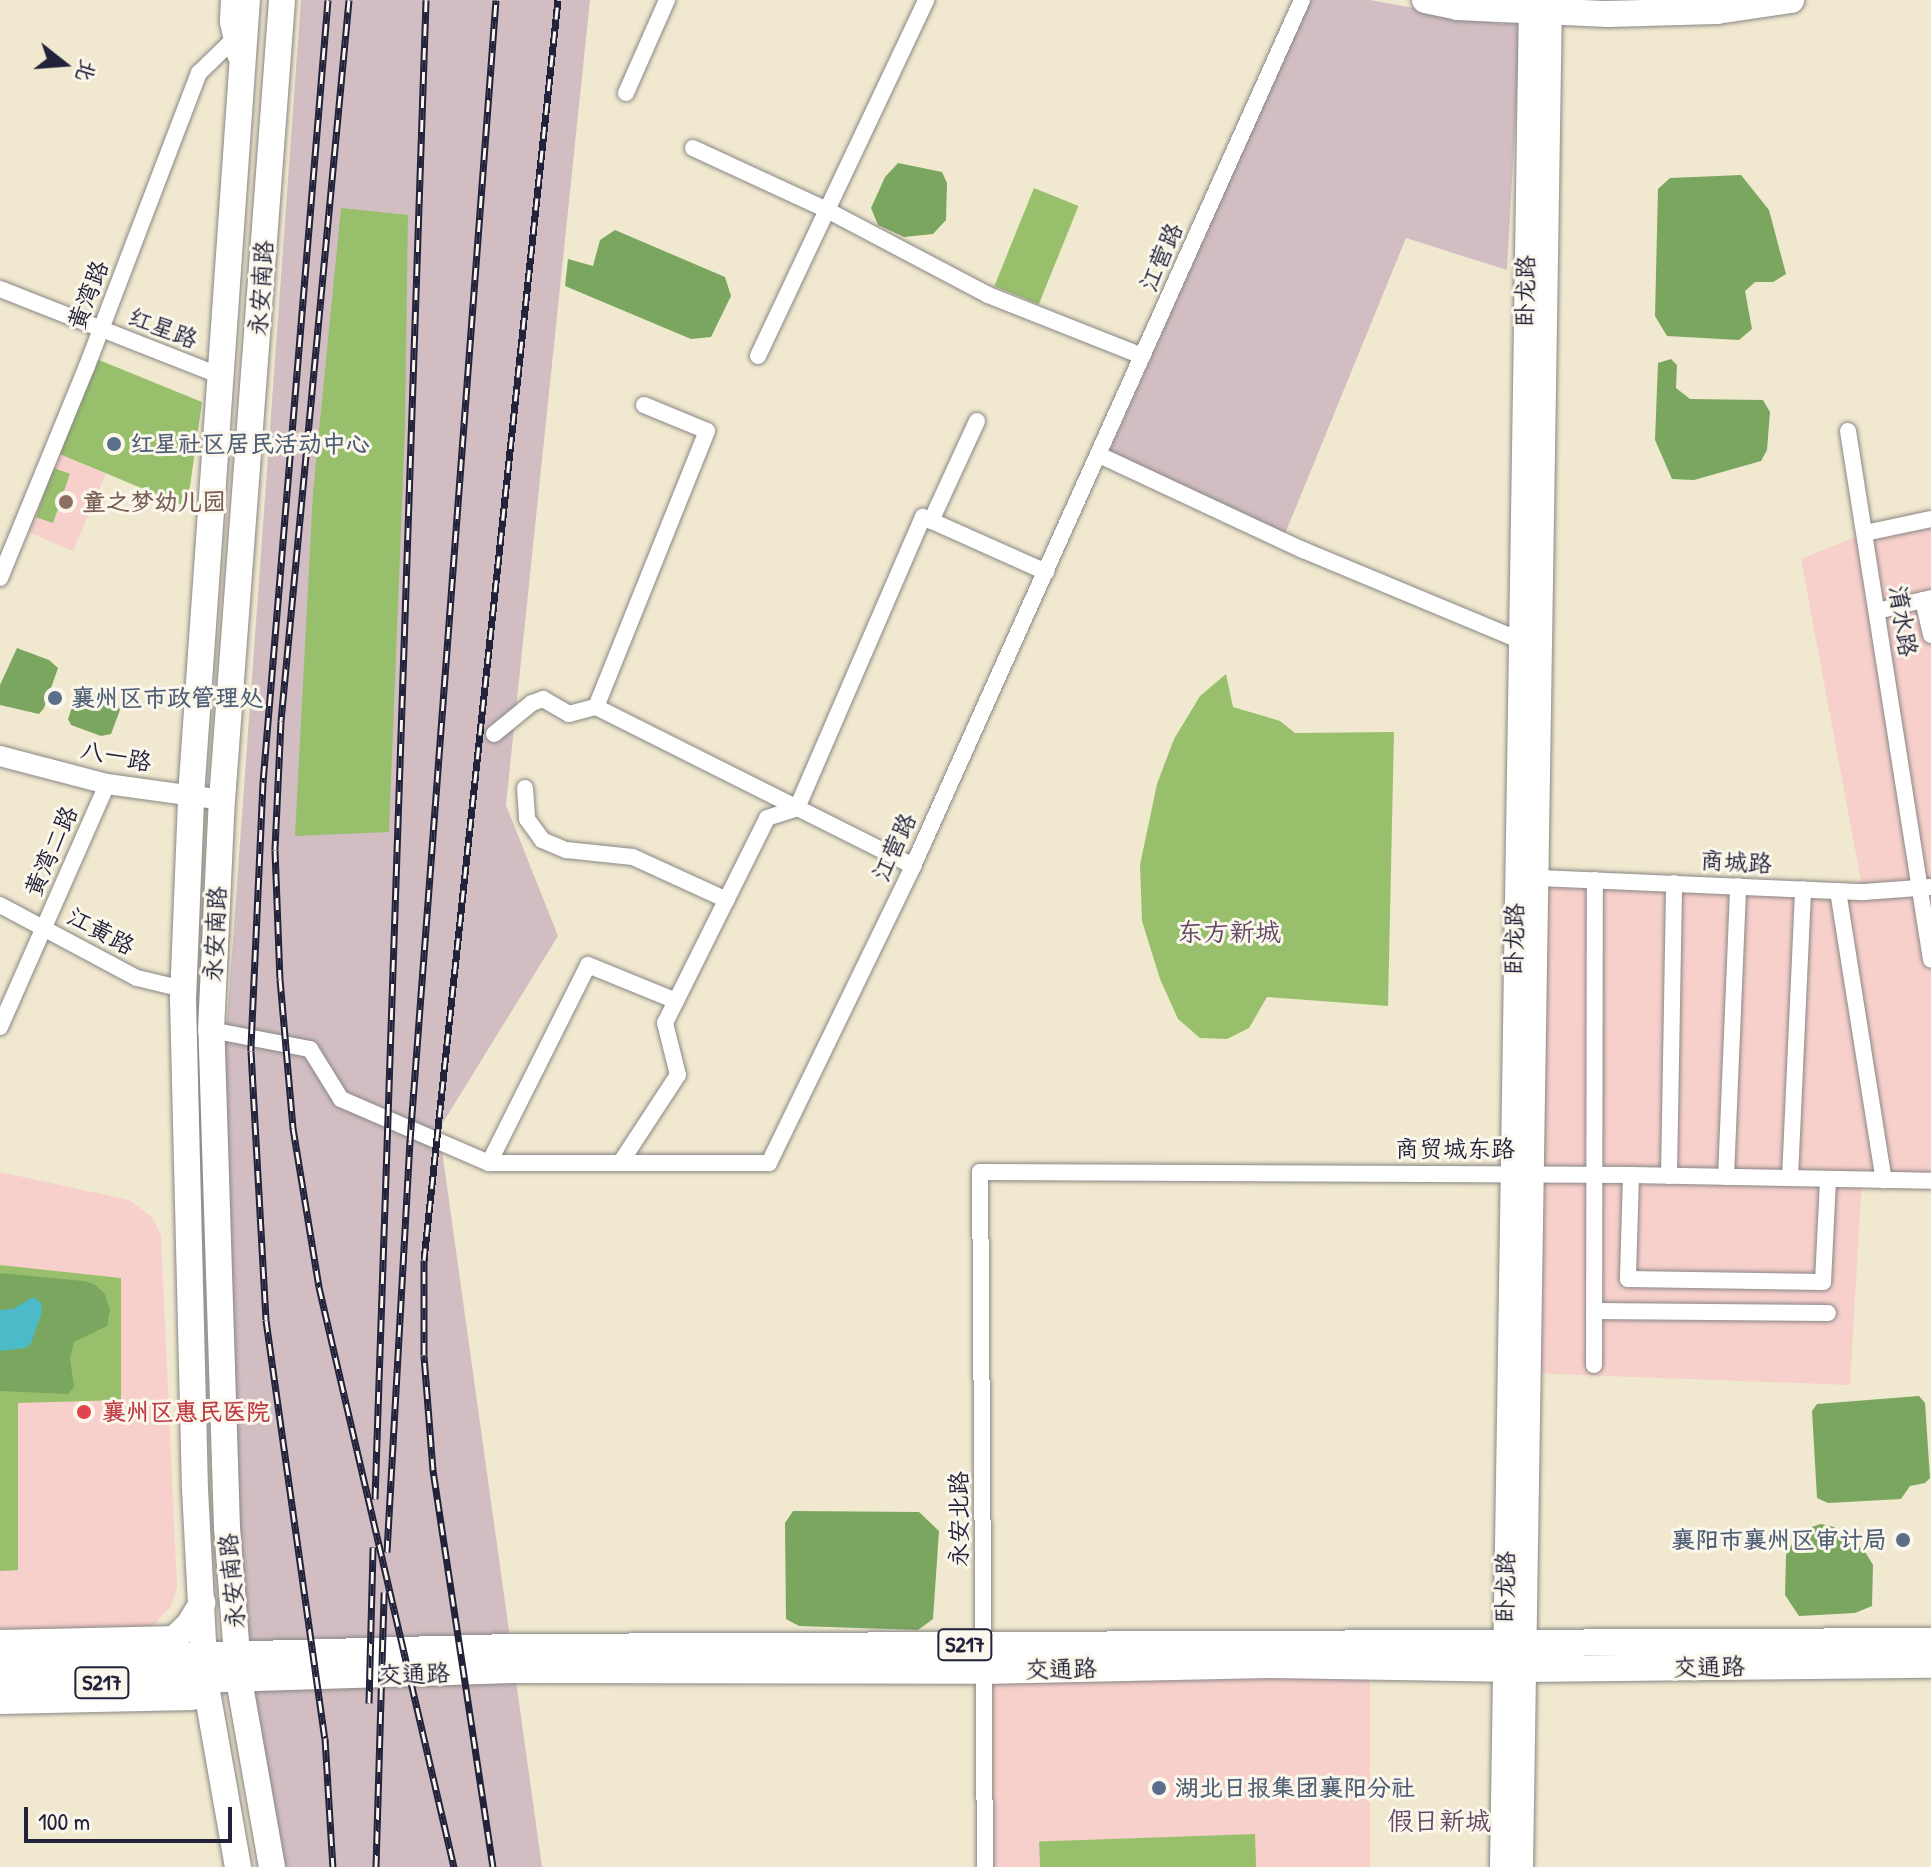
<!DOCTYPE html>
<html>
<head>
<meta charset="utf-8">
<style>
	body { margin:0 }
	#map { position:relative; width:1931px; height:1867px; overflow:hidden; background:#f0e9cf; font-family:"Patrick Hand","LXGW WenKai TC",sans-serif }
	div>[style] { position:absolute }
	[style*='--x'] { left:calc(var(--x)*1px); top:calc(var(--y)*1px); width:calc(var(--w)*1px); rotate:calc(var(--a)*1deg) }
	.built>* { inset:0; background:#f7d0cb; transform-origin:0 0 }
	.industrial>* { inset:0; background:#d2bec2 }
	.green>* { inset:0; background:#98c06c; transform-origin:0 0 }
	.forest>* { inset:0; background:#7aa660 }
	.water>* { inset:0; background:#4dbac8 }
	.roads { filter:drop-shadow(0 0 2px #898685) drop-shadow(0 0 2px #898685) }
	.minor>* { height:16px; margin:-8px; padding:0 8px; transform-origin:8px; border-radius:8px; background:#fff }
	.tertiary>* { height:20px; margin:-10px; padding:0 10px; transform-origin:10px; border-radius:10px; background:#fff }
	.secondary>* { height:24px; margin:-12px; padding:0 12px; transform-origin:12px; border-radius:12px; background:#fff }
	.primary>* { height:26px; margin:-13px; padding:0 13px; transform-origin:13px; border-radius:13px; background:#fff }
	.rail>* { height:7px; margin-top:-3.5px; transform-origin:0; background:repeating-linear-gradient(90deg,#fbf7ec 0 12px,#22223b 0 24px); box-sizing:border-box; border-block:2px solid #22223b }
	.dots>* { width:22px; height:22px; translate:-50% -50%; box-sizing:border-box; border:4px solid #fbf7ec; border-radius:50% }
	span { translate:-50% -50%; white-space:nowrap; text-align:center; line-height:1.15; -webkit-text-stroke:6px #fbf7ec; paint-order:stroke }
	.shield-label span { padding:2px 6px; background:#fbf7ec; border:2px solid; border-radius:6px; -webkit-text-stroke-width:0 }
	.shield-label { font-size:22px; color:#22223b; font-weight:700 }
	.street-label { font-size:24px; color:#22223b }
	.service-label { font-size:24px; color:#4e5e75; font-weight:700 }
	.left { translate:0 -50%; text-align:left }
	.right { translate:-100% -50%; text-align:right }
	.education-label { font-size:24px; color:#785e54; font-weight:700 }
	.health-label { font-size:24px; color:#be3a42; font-weight:700 }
	.neighbourhood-label { font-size:26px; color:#624764 }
	.north { position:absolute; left:24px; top:24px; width:80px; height:80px; -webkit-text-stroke:6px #fbf7ec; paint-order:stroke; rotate:107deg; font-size:22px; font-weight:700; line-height:32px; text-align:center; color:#22223b }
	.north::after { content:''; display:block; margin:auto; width:28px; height:36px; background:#22223b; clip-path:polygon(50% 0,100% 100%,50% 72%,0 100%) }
	.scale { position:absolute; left:24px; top:1807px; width:208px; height:36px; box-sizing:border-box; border:4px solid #22223b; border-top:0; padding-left:10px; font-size:24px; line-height:28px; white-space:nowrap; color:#22223b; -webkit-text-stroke:6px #fbf7ec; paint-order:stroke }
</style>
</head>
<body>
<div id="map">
	<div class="built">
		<div style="left:57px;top:453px;width:53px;height:84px;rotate:23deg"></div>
		<div style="clip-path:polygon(1931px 519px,1931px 1181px,1862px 1180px,1850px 1385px,1528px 1373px,1539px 878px,1863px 892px,1801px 559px,1865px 533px)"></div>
		<div style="clip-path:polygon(0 1172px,129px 1200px,153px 1218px,161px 1236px,177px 1587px,171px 1606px,150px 1629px,0 1633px)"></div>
		<div style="left:1370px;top:1667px;width:200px;height:386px;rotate:90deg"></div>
	</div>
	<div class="industrial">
		<div style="clip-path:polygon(301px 0,590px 0,506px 805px,558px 936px,439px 1129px,542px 1867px,272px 1867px,274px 1802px,239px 1655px,211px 1243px)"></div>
		<div style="clip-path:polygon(1310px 0,1370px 0,1501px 24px,1521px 21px,1507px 270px,1406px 238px,1285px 534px,1109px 452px)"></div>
	</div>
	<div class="green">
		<div style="left:1034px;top:188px;width:48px;height:106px;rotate:22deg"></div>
		<div style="clip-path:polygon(341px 208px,408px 215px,405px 428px,389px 832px,295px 836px,313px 492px)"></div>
		<div style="clip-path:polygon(94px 358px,202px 402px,187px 507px,57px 453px)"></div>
		<div style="left:53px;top:468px;width:18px;height:52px;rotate:19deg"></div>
		<div style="clip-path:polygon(1226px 674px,1233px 707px,1280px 721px,1295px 733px,1394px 732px,1388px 1006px,1267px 997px,1249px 1028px,1227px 1039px,1200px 1038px,1178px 1019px,1160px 979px,1142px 921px,1140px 865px,1157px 784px,1174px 739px,1200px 696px)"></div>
		<div style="clip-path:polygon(0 1265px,121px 1278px,121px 1400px,18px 1403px,18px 1570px,0 1571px)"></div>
		<div style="left:1255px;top:1834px;width:33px;height:216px;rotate:88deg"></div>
	</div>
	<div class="forest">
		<div style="clip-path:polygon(898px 163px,942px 172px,947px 183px,946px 220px,933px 234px,904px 237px,878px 225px,871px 208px,885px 177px)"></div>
		<div style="clip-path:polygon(1741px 175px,1769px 210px,1786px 274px,1773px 282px,1755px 282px,1745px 291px,1752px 329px,1739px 340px,1667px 336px,1655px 316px,1658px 189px,1670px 178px)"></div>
		<div style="clip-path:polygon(615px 230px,725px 277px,731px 296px,711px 337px,691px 339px,565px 286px,568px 259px,593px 266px,600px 240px)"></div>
		<div style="clip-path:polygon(1671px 359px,1677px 365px,1676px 388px,1690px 399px,1763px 400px,1770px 412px,1767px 450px,1761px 461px,1694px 480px,1672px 479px,1655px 440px,1658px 363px)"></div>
		<div style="clip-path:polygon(17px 648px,49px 660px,58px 668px,44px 708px,39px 714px,0 705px,0 685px)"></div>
		<div style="clip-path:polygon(83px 692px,116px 703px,120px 710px,111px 734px,101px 736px,71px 725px,68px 719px,77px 693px)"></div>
		<div style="clip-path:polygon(0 1273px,83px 1281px,94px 1284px,105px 1294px,110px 1310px,107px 1326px,74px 1342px,70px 1358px,74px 1387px,68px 1394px,0 1391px)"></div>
		<div style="clip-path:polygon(1919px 1396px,1925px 1403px,1930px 1478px,1925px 1483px,1910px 1486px,1901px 1499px,1828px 1503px,1817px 1498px,1812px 1411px,1817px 1404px)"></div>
		<div style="clip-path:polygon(793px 1511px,919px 1512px,939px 1531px,933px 1619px,918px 1630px,799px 1626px,786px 1619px,785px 1523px)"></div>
		<div style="clip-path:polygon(1821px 1524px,1834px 1527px,1844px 1539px,1864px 1550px,1873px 1565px,1872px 1606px,1855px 1613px,1799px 1616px,1785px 1595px,1786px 1555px,1799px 1531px)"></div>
	</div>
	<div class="water">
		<div style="clip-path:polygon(33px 1297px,41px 1303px,42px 1312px,31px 1343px,26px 1348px,0 1351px,0 1310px,13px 1309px)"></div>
	</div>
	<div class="roads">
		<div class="minor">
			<div style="--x:626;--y:93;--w:102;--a:-66.2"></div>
			<div style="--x:693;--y:148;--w:148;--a:24.8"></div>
			<div style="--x:827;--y:210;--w:182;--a:27.8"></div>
			<div style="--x:988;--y:295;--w:166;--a:21.6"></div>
			<div style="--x:0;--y:289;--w:238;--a:21.5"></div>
			<div style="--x:758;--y:356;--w:394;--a:-64.7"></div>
			<div style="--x:644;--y:405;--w:68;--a:22.4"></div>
			<div style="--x:707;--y:431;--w:297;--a:111.9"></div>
			<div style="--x:596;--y:707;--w:355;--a:26.6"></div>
			<div style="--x:1848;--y:431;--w:535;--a:81.08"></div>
			<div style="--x:1099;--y:455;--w:225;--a:25"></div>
			<div style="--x:1303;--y:550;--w:234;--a:22.6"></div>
			<div style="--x:931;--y:521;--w:110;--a:-65.3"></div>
			<div style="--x:1865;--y:533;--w:67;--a:-12"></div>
			<div style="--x:0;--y:578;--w:229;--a:-67.7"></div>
			<div style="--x:87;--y:366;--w:314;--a:-69.1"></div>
			<div style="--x:199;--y:73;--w:49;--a:-44.2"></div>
			<div style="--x:1923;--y:600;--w:36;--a:77"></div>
			<div style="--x:1877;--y:611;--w:56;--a:-13.5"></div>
			<div style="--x:494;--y:734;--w:49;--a:-39.2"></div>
			<div style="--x:532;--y:703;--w:12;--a:-20"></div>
			<div style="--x:543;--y:699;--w:30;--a:30"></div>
			<div style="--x:569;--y:714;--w:28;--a:-15"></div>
			<div style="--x:525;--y:788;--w:31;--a:86"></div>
			<div style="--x:527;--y:819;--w:26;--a:54"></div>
			<div style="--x:542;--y:840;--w:26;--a:23"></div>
			<div style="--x:566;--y:850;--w:67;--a:6"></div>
			<div style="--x:633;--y:857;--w:103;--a:24.6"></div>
			<div style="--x:1539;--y:878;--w:325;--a:2.5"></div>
			<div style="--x:1864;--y:892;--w:67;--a:-4.3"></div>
			<div style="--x:1838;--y:891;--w:293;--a:81"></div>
			<div style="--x:0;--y:905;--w:155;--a:28.1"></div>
			<div style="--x:137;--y:978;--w:47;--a:13.4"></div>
			<div style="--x:0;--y:1027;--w:266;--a:-66.2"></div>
			<div style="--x:211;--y:1030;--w:101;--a:10.9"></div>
			<div style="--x:310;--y:1049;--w:59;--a:58.2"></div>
			<div style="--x:341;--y:1099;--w:161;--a:23.4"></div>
			<div style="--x:489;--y:1163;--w:280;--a:0"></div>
			<div style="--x:769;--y:1163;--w:330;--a:-64.1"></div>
			<div style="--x:913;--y:866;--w:949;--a:-65.81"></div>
			<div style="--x:621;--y:1162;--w:104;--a:-56.8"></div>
			<div style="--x:678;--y:1075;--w:54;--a:-104"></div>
			<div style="--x:665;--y:1023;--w:229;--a:-63.5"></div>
			<div style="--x:767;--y:818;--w:32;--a:-18"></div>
			<div style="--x:797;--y:808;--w:317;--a:-66.6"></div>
			<div style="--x:923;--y:517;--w:135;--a:24.1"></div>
			<div style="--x:489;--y:1163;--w:221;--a:-63.4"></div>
			<div style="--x:588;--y:965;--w:95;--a:22.2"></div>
			<div style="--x:1631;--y:1175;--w:104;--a:91.7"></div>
			<div style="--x:1628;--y:1279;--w:195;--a:0.9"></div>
			<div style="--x:1823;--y:1282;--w:103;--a:-87.2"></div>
			<div style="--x:1669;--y:1176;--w:293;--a:-89"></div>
			<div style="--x:1726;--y:1177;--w:291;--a:-87.6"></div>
			<div style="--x:1790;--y:1178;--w:289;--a:-87.4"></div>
			<div style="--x:1594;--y:1311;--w:234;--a:0.5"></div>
			<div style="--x:1594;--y:1365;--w:485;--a:-89.9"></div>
			<div style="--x:985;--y:1867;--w:695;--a:-90.41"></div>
			<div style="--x:980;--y:1172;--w:651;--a:0.26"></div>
			<div style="--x:1631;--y:1175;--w:300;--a:1.1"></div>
		</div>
		<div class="tertiary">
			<div style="--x:231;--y:0;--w:22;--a:93"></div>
			<div style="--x:230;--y:22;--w:34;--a:78"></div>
			<div style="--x:0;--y:756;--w:111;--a:14.7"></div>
			<div style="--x:107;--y:784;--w:116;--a:7.9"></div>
			<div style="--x:0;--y:1640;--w:178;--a:-1.3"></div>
			<div style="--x:0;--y:1704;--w:193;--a:-1.2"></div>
		</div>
		<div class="secondary">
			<div style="--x:1502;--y:1867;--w:1867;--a:-89.11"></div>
			<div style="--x:1521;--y:1867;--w:1867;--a:-89.11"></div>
		</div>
		<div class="primary">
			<div style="--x:1425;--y:0;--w:33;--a:12"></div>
			<div style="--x:1457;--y:7;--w:151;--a:2.7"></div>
			<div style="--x:1608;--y:14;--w:109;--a:-1.6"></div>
			<div style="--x:1717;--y:11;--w:75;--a:-8.5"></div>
			<div style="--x:144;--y:1654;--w:27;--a:-22"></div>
			<div style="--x:169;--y:1644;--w:28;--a:-44"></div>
			<div style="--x:189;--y:1625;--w:26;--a:-59"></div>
			<div style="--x:0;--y:1661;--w:512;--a:-1.57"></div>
			<div style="--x:512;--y:1647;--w:1419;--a:-0.24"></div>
			<div style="--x:0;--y:1686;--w:515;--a:-1.78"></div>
			<div style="--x:515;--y:1670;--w:469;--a:0.1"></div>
			<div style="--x:984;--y:1671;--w:287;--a:-1.2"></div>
			<div style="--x:1271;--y:1665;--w:252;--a:0.9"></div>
			<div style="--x:1523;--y:1669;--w:408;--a:-0.6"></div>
			<div style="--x:238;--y:1867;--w:190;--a:-100"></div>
			<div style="--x:205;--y:1680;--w:190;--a:-93"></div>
			<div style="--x:195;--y:1490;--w:491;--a:-91.4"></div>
			<div style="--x:183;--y:999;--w:203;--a:-87.7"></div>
			<div style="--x:191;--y:796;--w:798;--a:-85.98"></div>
			<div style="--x:272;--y:1867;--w:190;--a:-100"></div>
			<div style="--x:239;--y:1680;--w:153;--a:-94.5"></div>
			<div style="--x:227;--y:1527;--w:497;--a:-91.8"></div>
			<div style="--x:211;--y:1030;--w:230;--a:-87.3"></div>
			<div style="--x:222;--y:800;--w:802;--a:-85.71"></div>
		</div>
	</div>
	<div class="rail">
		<div style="--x:328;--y:0;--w:785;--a:94.75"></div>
		<div style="--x:263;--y:782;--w:269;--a:92.6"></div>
		<div style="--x:251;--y:1051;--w:269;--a:86.8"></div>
		<div style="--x:266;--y:1320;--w:422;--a:82"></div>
		<div style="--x:325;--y:1738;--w:129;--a:86.5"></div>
		<div style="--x:349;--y:0;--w:724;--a:95.39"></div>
		<div style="--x:281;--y:721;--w:129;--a:92.7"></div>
		<div style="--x:275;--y:850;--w:129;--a:87.8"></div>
		<div style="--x:280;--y:979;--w:150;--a:85"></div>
		<div style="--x:293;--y:1128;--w:161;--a:80.7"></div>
		<div style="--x:319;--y:1287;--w:596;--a:76.9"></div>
		<div style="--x:375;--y:1499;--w:1500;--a:-88.05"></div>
		<div style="--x:387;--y:1552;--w:412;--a:-86.8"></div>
		<div style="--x:410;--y:1141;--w:1144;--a:-85.69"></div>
		<div style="--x:369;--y:1703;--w:156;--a:-88.5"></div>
		<div style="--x:376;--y:1867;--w:275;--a:-88.3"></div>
		<div style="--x:493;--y:1867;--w:402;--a:-98.6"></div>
		<div style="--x:433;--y:1470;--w:115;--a:-94.5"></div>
		<div style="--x:424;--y:1355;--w:95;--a:-90"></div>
		<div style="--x:424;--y:1260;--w:1267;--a:-83.93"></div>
	</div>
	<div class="dots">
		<div style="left:114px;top:444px;background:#5c6f8a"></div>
		<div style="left:66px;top:502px;background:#8d6e63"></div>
		<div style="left:55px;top:698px;background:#5c6f8a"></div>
		<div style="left:84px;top:1412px;background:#e0444e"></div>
		<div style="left:1903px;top:1540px;background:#5c6f8a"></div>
		<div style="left:1159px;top:1788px;background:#5c6f8a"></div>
	</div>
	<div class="shield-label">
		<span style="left:965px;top:1645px">S217</span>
		<span style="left:102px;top:1683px">S217</span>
	</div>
	<div class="street-label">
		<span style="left:1161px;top:257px;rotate:-66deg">江营路</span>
		<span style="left:261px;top:288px;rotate:-86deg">永安南路</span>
		<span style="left:1525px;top:291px;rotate:-89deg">卧龙路</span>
		<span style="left:88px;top:295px;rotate:-69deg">黄湾路</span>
		<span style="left:163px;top:328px;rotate:21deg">红星路</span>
		<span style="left:1903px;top:621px;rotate:81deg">淯水路</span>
		<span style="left:116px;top:756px;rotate:11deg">八一路</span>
		<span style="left:894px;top:847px;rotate:-65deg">江营路</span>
		<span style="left:51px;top:851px;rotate:-66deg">黄湾二路</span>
		<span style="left:1736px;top:862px;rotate:3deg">商城路</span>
		<span style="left:101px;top:931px;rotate:28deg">江黄路</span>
		<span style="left:215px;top:934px;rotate:-87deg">永安南路</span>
		<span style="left:1514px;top:939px;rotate:-89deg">卧龙路</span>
		<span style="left:1455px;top:1149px">商贸城东路</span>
		<span style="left:959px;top:1519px;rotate:-90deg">永安北路</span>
		<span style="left:232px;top:1581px;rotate:-95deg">永安南路</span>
		<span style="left:1505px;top:1587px;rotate:-89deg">卧龙路</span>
		<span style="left:1709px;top:1667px;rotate:-1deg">交通路</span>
		<span style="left:1061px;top:1669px;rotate:-1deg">交通路</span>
		<span style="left:414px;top:1674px;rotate:-2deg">交通路</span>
	</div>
	<div class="service-label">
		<span class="left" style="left:130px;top:444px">红星社区居民活动中心</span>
		<span class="left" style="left:71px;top:698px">襄州区市政管理处</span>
		<span class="right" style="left:1887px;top:1540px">襄阳市襄州区审计局</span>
		<span class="left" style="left:1175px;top:1788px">湖北日报集团襄阳分社</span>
	</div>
	<div class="education-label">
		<span class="left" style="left:82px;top:502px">童之梦幼儿园</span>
	</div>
	<div class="health-label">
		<span class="left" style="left:102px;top:1412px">襄州区惠民医院</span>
	</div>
	<div class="neighbourhood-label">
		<span style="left:1229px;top:932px">东方新城</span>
		<span style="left:1439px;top:1821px">假日新城</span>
	</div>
	<div class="north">北</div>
	<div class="scale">100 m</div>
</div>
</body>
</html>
